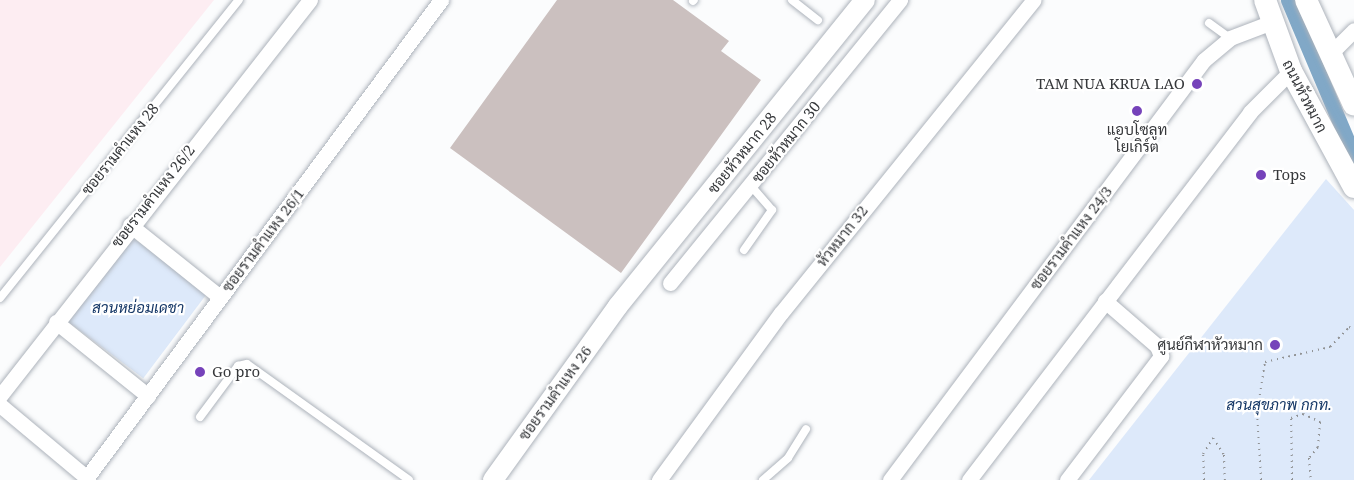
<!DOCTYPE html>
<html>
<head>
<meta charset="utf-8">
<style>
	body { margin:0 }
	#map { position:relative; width:1354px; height:480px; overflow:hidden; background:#fbfcfd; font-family:"Noto Serif",Sarabun,serif }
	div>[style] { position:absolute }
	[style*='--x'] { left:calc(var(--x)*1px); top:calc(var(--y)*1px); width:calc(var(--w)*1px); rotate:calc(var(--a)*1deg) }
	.commercial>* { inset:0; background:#fdedf2 }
	.green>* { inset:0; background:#dde9fa; transform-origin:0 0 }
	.canal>* { height:15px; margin:-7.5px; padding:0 7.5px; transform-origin:7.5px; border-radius:7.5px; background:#81a8c7 }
	.building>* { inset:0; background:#cbc0bf }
	.path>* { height:2px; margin-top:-1px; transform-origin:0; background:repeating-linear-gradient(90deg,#919395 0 1.5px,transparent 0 6px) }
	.roads { filter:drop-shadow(0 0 2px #adb3bb) drop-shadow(0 0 2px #adb3bb) }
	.service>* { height:8px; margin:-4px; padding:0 4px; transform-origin:4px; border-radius:4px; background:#fff }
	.minor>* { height:15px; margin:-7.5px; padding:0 7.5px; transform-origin:7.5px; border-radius:7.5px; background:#fff }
	.tertiary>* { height:20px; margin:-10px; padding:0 10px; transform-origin:10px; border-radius:10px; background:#fff }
	.secondary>* { height:22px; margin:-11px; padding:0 11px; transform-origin:11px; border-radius:11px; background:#fff }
	.dots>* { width:16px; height:16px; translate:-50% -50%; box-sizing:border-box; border:3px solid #fff; border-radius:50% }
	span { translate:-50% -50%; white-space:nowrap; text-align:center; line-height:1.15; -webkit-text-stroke:4.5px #fff; paint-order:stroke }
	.poi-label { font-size:15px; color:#36383b }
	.right { translate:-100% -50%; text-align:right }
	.left { translate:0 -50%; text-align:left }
	.street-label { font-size:15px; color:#36383b }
	.park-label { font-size:15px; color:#153766; font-style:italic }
</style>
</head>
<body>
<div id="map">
	<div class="commercial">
		<div style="clip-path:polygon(0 0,214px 0,0 267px)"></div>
	</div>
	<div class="green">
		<div style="clip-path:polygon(1326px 179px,1354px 210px,1354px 480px,1089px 480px)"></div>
		<div style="left:132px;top:237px;width:94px;height:106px;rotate:37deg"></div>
	</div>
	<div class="canal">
		<div style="--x:1288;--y:0;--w:169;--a:67.1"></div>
	</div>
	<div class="building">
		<div style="clip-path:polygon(557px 0,673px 0,729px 41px,721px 51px,761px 80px,621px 273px,450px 148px)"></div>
	</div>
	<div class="path">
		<div style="--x:1204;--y:480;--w:26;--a:-92"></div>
		<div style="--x:1203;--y:454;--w:19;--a:-58"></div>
		<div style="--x:1213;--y:438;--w:20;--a:57"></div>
		<div style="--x:1224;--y:455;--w:25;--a:88"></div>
		<div style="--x:1261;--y:480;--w:67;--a:-93.4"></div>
		<div style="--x:1257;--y:413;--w:52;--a:-81.1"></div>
		<div style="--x:1265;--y:362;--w:67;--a:-13"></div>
		<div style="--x:1330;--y:347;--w:28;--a:-46"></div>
		<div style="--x:1349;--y:327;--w:5;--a:22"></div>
		<div style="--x:1292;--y:480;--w:62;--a:-90.9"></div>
		<div style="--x:1291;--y:418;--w:13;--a:-18"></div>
		<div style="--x:1303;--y:414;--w:19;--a:25"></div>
		<div style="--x:1320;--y:422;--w:25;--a:95"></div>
		<div style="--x:1318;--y:447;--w:14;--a:129"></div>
		<div style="--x:1309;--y:458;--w:22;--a:85"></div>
	</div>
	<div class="roads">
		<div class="service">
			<div style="--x:792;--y:0;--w:33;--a:38"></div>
			<div style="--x:693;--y:1;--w:1;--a:-45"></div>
			<div style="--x:1209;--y:23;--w:26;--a:36"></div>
			<div style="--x:744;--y:250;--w:49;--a:-55"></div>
			<div style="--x:772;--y:210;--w:33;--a:-131"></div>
			<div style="--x:0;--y:298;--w:382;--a:-51.3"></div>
			<div style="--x:200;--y:417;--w:64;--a:-53.3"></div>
			<div style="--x:238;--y:366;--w:9;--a:-13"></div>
			<div style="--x:247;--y:364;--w:199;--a:35.6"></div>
			<div style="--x:763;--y:480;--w:33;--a:-41"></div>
			<div style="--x:788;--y:458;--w:34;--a:-58"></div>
		</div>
		<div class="minor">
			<div style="--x:1329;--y:55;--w:35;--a:-45"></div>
			<div style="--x:130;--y:225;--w:115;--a:38.7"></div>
			<div style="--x:670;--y:283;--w:365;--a:-50.9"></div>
			<div style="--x:56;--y:322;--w:118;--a:38.8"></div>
			<div style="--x:0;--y:396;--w:503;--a:-51.95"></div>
			<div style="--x:0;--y:405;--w:114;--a:40"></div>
			<div style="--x:85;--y:480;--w:598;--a:-53.44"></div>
			<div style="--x:659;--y:480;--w:207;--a:-53.9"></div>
			<div style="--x:781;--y:313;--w:402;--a:-51.1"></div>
			<div style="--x:890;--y:480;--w:524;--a:-53.22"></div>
			<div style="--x:1204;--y:60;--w:34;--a:-40"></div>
			<div style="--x:1230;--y:38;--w:45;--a:-20.9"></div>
			<div style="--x:969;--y:480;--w:463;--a:-52.6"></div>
			<div style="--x:1250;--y:112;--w:58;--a:-45"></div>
			<div style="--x:1067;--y:480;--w:156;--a:-52.8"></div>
			<div style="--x:1161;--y:356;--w:11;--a:-112"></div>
			<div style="--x:1157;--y:346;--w:69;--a:-139.1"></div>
		</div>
		<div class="tertiary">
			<div style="--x:493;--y:480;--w:214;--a:-54.3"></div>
			<div style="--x:618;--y:306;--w:393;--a:-51.1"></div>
		</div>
		<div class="secondary">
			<div style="--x:1265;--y:0;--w:76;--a:69.9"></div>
			<div style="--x:1291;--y:71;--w:132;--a:61.5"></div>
			<div style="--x:1306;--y:0;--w:115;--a:65.4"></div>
		</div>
	</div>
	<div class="dots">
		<div style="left:1197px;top:84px;background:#7643ba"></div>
		<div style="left:1137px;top:111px;background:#7643ba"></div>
		<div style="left:1261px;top:175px;background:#7643ba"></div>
		<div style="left:1275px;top:345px;background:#7643ba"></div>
		<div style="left:200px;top:372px;background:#7643ba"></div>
	</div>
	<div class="poi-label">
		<span class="right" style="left:1185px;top:84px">TAM NUA KRUA LAO</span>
		<span style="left:1137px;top:138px">แอบโซลูท<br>โยเกิร์ต</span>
		<span class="left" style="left:1273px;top:175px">Tops</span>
		<span class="right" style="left:1263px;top:345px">ศูนย์กีฬาหัวหมาก</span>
		<span class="left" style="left:212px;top:372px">Go pro</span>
	</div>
	<div class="street-label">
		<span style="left:1305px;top:96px;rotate:63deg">ถนนหัวหมาก</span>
		<span style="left:786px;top:142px;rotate:-51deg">ซอยหัวหมาก 30</span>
		<span style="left:120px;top:149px;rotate:-51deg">ซอยรามคำแหง 28</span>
		<span style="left:742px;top:153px;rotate:-51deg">ซอยหัวหมาก 28</span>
		<span style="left:153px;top:196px;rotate:-52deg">ซอยรามคำแหง 26/2</span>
		<span style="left:842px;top:236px;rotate:-52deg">หัวหมาก 32</span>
		<span style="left:1071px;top:238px;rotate:-53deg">ซอยรามคำแหง 24/3</span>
		<span style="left:263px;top:240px;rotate:-53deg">ซอยรามคำแหง 26/1</span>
		<span style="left:555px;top:393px;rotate:-54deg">ซอยรามคำแหง 26</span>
	</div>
	<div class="park-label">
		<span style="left:138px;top:308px">สวนหย่อมเดชา</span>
		<span style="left:1279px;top:405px">สวนสุขภาพ กกท.</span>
	</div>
</div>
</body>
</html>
